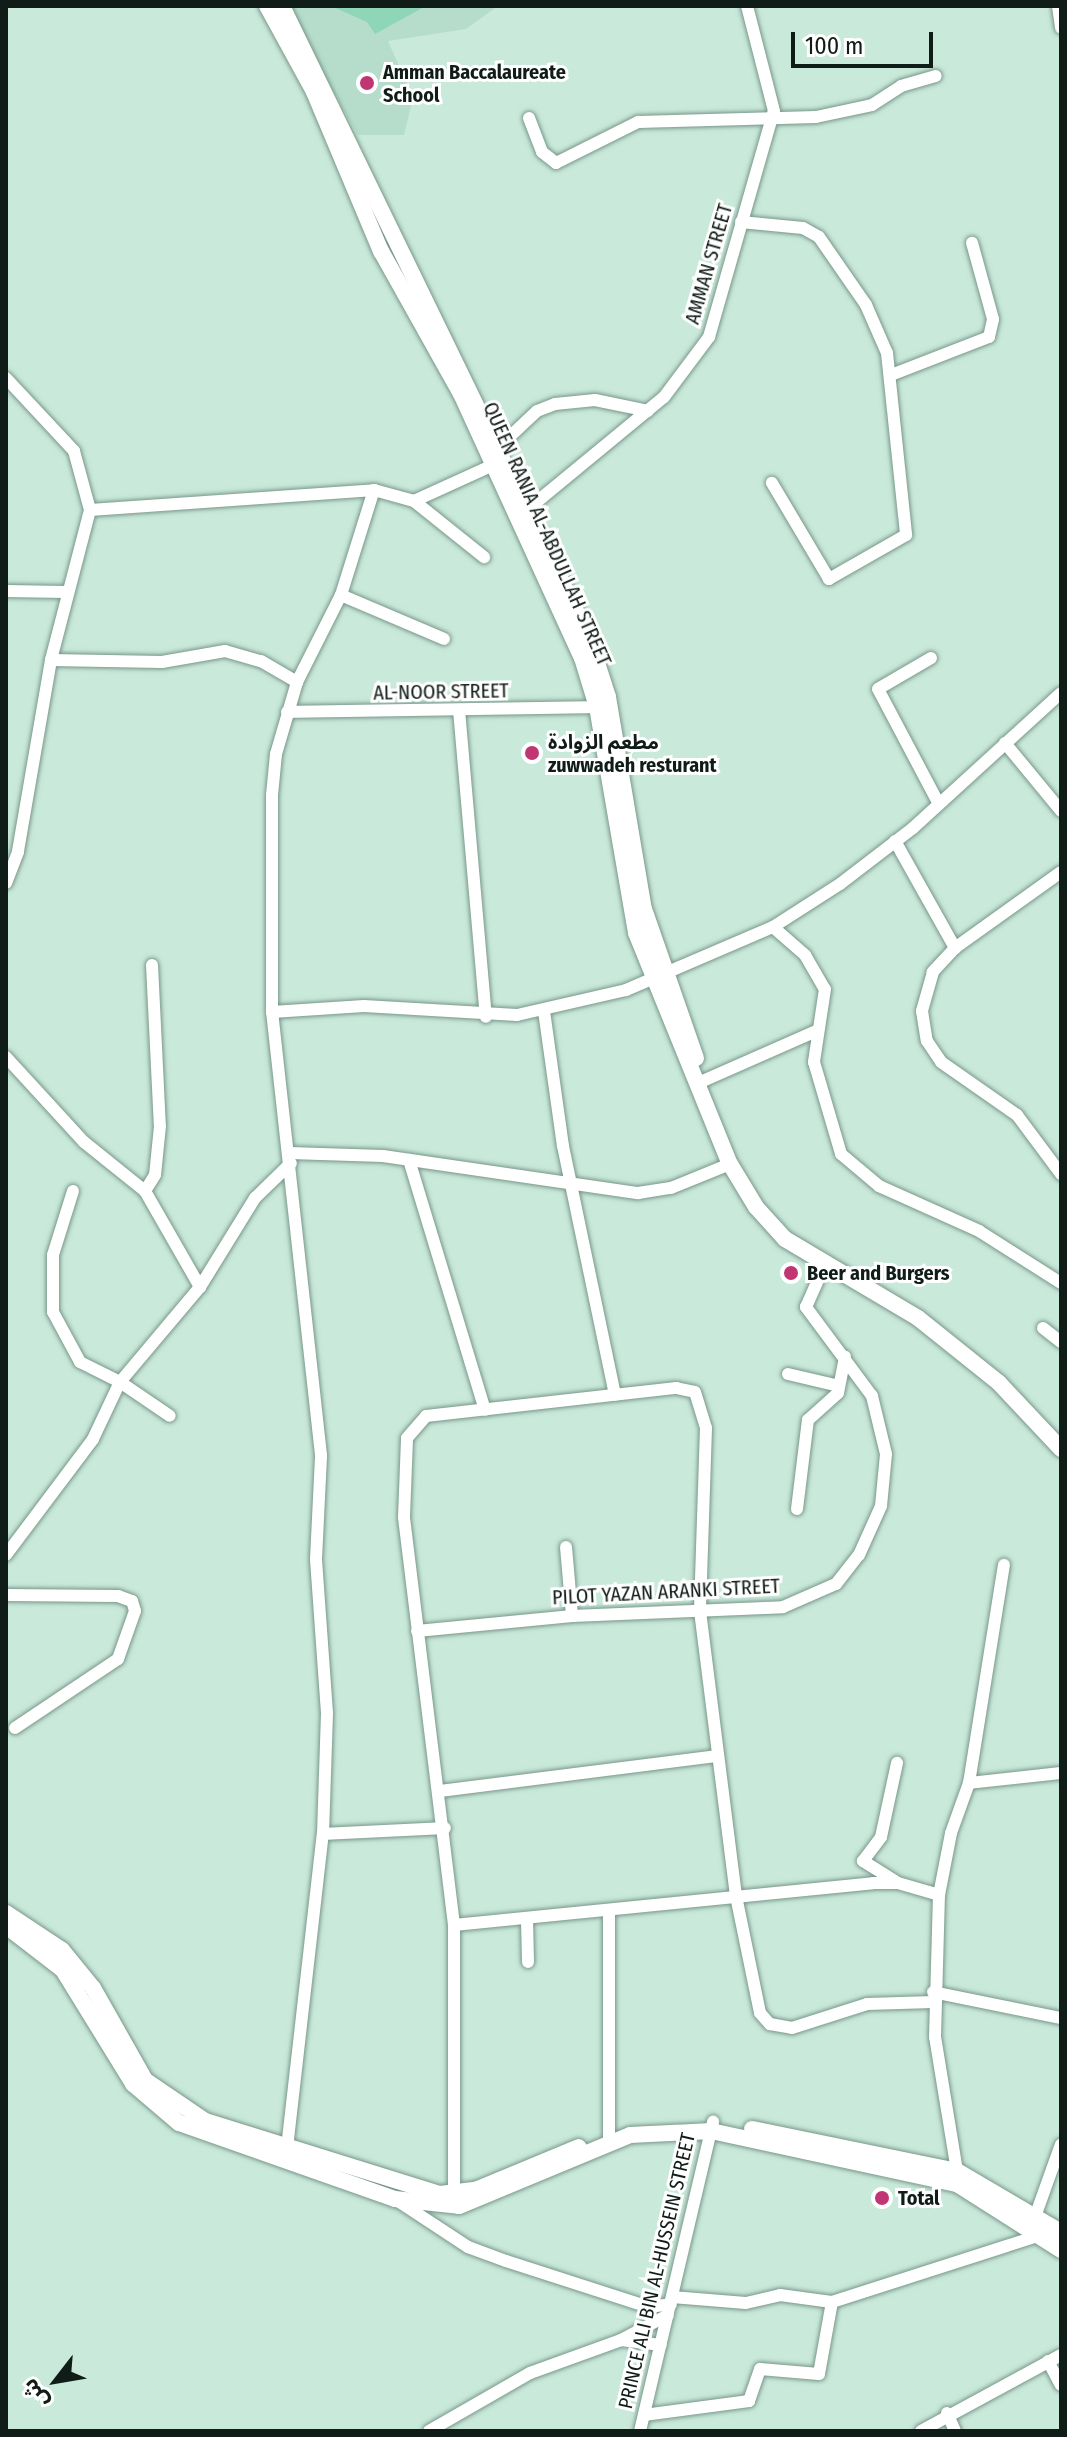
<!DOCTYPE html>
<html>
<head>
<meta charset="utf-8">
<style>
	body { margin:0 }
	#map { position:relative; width:1067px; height:2437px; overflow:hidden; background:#c9e9da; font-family:"Fira Sans Condensed","Noto Sans Arabic",sans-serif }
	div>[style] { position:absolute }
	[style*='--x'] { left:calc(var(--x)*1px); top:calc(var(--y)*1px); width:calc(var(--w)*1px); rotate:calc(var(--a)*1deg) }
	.built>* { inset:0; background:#b6ddcc }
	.green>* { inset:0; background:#8fd6b8 }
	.roads { filter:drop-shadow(0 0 2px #79978a) drop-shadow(0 0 2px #79978a) }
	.minor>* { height:12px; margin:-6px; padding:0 6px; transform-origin:6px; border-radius:6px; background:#fff }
	.major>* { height:16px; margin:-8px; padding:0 8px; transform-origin:8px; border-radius:8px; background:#fff }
	.dots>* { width:22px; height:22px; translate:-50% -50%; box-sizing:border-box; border:4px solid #fff; border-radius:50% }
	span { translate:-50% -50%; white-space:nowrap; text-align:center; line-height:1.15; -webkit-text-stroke:6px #fff; paint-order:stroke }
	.poi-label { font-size:20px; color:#101c17; font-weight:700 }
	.left { translate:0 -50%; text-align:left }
	.street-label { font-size:20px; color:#101c17 }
	.frame { position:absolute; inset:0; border:8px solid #101c17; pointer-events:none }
	.north { position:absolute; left:16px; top:2341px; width:80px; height:80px; -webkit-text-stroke:6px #fff; paint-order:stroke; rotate:239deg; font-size:22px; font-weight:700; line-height:32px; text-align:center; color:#101c17 }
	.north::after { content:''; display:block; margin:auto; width:28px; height:36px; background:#101c17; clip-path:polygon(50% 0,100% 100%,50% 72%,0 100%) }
	.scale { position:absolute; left:791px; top:32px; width:142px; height:36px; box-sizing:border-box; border:4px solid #101c17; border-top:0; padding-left:10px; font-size:24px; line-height:28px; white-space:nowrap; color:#101c17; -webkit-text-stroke:6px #fff; paint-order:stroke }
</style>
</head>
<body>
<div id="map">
	<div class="built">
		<div style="clip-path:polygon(285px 6px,498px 6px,466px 29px,388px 41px,413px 98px,404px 135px,358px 135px)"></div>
	</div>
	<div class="green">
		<div style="clip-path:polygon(331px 6px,426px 6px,375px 34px,367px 22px)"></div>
	</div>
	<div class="roads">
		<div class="minor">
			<div style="--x:1058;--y:6;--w:22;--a:82"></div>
			<div style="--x:529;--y:118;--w:36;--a:69"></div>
			<div style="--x:542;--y:152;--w:18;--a:38"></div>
			<div style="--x:556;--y:163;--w:92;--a:-26.6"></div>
			<div style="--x:638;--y:122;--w:178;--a:-1.6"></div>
			<div style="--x:816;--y:117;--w:57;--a:-12.1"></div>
			<div style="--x:872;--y:105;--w:35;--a:-33"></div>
			<div style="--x:901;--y:86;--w:36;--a:-16"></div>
			<div style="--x:741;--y:222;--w:62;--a:5.5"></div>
			<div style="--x:803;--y:228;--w:18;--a:29"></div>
			<div style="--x:819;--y:237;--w:83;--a:55.3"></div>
			<div style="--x:866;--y:305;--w:52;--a:66.4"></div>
			<div style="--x:887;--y:353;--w:183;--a:84"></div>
			<div style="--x:906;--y:535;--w:89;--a:150.3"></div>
			<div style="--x:829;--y:579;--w:112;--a:-120.7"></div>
			<div style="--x:891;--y:375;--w:105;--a:-21.2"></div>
			<div style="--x:989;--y:337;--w:18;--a:-77"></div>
			<div style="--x:993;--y:319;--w:79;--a:-105.4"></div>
			<div style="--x:6;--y:378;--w:100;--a:47"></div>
			<div style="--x:74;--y:451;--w:61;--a:74.8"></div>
			<div style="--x:90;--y:510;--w:155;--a:104.6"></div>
			<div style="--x:51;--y:660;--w:195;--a:99.8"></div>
			<div style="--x:18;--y:852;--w:33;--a:111"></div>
			<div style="--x:504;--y:442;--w:45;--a:-43.2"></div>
			<div style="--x:537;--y:411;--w:19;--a:-21"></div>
			<div style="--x:555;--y:404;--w:40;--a:-5.7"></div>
			<div style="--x:595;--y:400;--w:54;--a:11.7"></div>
			<div style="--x:414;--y:501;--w:90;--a:38.7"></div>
			<div style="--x:528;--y:509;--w:176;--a:-39.5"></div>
			<div style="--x:664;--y:397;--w:75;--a:-53.1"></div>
			<div style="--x:709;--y:337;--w:235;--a:-74"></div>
			<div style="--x:774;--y:111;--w:108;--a:-104.4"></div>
			<div style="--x:90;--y:510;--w:285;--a:-4"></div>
			<div style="--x:374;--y:490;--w:41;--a:15.4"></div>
			<div style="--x:414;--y:501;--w:87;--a:-24.5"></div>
			<div style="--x:6;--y:591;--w:60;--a:1"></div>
			<div style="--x:341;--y:595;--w:112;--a:23.1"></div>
			<div style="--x:931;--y:658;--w:61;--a:149.7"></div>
			<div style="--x:878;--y:689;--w:130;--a:62.1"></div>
			<div style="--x:51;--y:660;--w:111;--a:1"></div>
			<div style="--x:162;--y:662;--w:64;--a:-9.9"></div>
			<div style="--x:225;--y:651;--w:37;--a:16"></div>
			<div style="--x:261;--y:661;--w:42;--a:30.3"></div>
			<div style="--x:459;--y:710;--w:308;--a:85"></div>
			<div style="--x:287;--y:712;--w:310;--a:-0.9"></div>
			<div style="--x:1005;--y:743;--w:88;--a:50.5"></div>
			<div style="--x:895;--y:841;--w:123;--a:60.7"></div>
			<div style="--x:1061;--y:872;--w:130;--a:144.4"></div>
			<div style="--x:955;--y:948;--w:33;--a:133"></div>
			<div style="--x:933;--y:972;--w:41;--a:105.8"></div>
			<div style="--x:922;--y:1011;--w:30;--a:81"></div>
			<div style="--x:927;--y:1041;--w:25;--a:56"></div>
			<div style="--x:941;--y:1062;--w:93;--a:34.9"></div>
			<div style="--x:1017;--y:1115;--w:74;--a:53.3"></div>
			<div style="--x:773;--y:927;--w:43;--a:41.2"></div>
			<div style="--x:805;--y:955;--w:39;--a:60"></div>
			<div style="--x:825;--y:989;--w:74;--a:98.6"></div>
			<div style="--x:814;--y:1062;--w:96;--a:73.6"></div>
			<div style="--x:841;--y:1154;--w:50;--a:40.1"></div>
			<div style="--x:879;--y:1186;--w:110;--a:24.2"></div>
			<div style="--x:979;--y:1231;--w:97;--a:32.4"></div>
			<div style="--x:152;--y:965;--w:161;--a:87.2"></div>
			<div style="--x:160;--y:1126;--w:49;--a:95.8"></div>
			<div style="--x:155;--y:1175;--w:19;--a:122"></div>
			<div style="--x:145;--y:1191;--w:111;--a:60.2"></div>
			<div style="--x:544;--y:1011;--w:136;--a:82"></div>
			<div style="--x:563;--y:1146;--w:254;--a:78.2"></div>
			<div style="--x:272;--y:1012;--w:92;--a:-3.7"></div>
			<div style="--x:364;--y:1006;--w:153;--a:3.4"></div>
			<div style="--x:517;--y:1015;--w:112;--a:-12.9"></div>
			<div style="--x:626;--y:990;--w:160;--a:-23.2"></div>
			<div style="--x:773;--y:927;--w:80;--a:-32.7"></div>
			<div style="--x:840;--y:884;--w:92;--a:-37.5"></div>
			<div style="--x:913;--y:828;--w:200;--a:-42.4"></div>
			<div style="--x:6;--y:1057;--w:115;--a:47.5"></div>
			<div style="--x:84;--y:1142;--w:78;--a:38.8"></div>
			<div style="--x:705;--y:1080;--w:121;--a:-23.8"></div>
			<div style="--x:290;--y:1153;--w:93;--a:1.8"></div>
			<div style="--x:383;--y:1156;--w:258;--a:8.3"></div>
			<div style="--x:638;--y:1193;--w:33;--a:-9"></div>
			<div style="--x:671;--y:1188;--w:64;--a:-22.1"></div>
			<div style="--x:409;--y:1160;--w:261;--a:73.1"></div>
			<div style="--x:73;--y:1191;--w:67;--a:107.4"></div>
			<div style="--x:53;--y:1255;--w:57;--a:90"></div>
			<div style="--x:53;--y:1312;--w:57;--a:61.6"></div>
			<div style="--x:80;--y:1362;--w:45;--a:26.6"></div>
			<div style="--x:120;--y:1382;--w:124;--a:-49.9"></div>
			<div style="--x:200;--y:1287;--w:105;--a:-58.3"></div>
			<div style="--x:255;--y:1198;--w:50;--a:-44.2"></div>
			<div style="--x:1043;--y:1328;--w:23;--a:38"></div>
			<div style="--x:788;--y:1374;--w:52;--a:13.2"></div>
			<div style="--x:797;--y:1509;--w:90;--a:-83"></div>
			<div style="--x:808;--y:1420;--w:40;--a:-42"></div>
			<div style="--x:838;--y:1393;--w:37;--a:-79"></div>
			<div style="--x:566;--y:1547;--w:69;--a:85"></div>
			<div style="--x:6;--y:1555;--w:145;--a:-53.1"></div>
			<div style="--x:93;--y:1439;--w:63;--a:-64.7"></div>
			<div style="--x:120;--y:1382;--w:60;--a:34.2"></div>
			<div style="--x:6;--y:1595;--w:112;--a:0.5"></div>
			<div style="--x:118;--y:1596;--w:15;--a:20"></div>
			<div style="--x:132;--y:1601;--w:10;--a:73"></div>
			<div style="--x:135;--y:1611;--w:51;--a:109.5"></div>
			<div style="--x:118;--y:1659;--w:124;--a:146.2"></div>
			<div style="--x:417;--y:1631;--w:156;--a:-5.5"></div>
			<div style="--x:572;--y:1616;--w:211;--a:-2.4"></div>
			<div style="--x:783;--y:1607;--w:58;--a:-23.5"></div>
			<div style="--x:836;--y:1584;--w:37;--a:-52"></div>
			<div style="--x:859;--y:1555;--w:54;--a:-65.8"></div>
			<div style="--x:881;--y:1506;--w:52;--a:-84.5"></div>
			<div style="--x:886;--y:1454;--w:60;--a:-103.6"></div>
			<div style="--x:872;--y:1396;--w:111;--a:-126.6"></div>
			<div style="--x:806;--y:1307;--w:49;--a:-66"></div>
			<div style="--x:969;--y:1783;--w:93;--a:-6.2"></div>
			<div style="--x:440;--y:1791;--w:280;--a:-7.2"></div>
			<div style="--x:323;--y:1834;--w:122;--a:-2.8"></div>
			<div style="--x:895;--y:1881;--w:38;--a:-148"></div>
			<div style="--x:863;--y:1861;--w:30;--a:-53"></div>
			<div style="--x:881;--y:1837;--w:76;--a:-77.8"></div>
			<div style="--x:609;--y:1912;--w:231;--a:90"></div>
			<div style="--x:527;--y:1920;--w:42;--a:88.6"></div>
			<div style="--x:454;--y:1925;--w:421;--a:-5.7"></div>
			<div style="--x:873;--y:1883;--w:25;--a:0"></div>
			<div style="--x:898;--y:1883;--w:43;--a:16.3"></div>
			<div style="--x:933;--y:1992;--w:131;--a:11.5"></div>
			<div style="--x:287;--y:2148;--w:316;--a:-83.5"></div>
			<div style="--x:323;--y:1834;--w:121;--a:-88.1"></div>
			<div style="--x:327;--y:1713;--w:154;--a:-94.1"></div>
			<div style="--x:316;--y:1559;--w:104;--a:-87.2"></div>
			<div style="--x:321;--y:1455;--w:446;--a:-96.3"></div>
			<div style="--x:272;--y:1012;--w:217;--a:-90"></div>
			<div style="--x:272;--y:795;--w:41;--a:-84.4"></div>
			<div style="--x:276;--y:754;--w:75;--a:-73.7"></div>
			<div style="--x:297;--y:682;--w:97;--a:-63.2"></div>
			<div style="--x:341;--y:595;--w:110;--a:-72.6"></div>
			<div style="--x:957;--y:2171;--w:136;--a:-99.3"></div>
			<div style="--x:935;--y:2037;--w:142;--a:-88.4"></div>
			<div style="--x:939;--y:1895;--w:63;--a:-79"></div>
			<div style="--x:951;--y:1833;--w:53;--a:-70.2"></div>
			<div style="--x:969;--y:1783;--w:221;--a:-80.9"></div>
			<div style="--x:454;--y:2194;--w:269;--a:-90"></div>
			<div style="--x:454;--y:1925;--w:411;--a:-97"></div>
			<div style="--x:404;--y:1517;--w:79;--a:-87.8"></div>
			<div style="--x:407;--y:1438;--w:29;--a:-49"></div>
			<div style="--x:426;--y:1416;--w:252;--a:-6.4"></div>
			<div style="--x:676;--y:1388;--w:19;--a:12"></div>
			<div style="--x:695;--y:1392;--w:38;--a:73"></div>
			<div style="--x:706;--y:1428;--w:183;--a:91.9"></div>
			<div style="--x:700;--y:1611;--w:287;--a:82.8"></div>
			<div style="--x:736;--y:1896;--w:119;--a:78.4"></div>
			<div style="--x:760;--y:2013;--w:15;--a:48"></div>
			<div style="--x:770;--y:2024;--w:22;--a:10"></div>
			<div style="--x:792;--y:2028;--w:79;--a:-17.7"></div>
			<div style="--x:867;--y:2004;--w:66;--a:-1.7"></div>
			<div style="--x:398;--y:2201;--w:84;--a:33.3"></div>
			<div style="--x:468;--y:2247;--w:40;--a:20.2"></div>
			<div style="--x:506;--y:2261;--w:149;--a:17.9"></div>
			<div style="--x:648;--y:2307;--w:23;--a:-7"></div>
			<div style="--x:1036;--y:2214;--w:74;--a:-70.3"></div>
			<div style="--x:672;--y:2297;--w:74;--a:4.6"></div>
			<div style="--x:746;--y:2303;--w:35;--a:-13"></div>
			<div style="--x:780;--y:2295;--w:52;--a:7.7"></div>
			<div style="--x:832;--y:2302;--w:219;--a:-17.8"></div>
			<div style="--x:621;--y:2340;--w:53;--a:-28"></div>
			<div style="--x:1048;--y:2361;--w:27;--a:62"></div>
			<div style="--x:947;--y:2413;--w:20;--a:66"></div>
			<div style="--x:644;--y:2415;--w:106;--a:-7.6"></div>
			<div style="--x:749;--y:2401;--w:34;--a:-71"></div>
			<div style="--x:760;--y:2369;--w:59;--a:4.8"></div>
			<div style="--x:819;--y:2374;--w:73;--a:-79.8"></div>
			<div style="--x:429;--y:2431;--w:116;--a:-29.9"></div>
			<div style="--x:530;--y:2373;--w:97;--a:-19.9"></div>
			<div style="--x:621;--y:2340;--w:40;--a:7.1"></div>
			<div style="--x:640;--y:2431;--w:318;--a:-76.7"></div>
			<div style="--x:921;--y:2431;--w:159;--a:-28.5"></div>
		</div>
		<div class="major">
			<div style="--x:267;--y:6;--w:98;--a:61.3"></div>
			<div style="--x:314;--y:92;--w:173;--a:67.2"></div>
			<div style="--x:381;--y:251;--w:164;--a:60.8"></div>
			<div style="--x:461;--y:394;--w:290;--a:65.4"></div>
			<div style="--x:582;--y:658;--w:51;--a:73"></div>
			<div style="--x:597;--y:707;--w:229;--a:80.2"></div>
			<div style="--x:636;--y:933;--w:249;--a:67.9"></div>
			<div style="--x:730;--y:1164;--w:50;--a:58.8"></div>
			<div style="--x:756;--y:1207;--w:43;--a:47.8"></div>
			<div style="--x:785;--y:1239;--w:155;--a:30.7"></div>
			<div style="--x:918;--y:1318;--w:104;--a:38.7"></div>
			<div style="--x:999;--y:1383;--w:91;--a:46.8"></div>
			<div style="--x:282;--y:6;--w:703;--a:64.09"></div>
			<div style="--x:589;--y:638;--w:62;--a:72.1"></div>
			<div style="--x:608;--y:697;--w:215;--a:80.4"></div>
			<div style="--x:644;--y:909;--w:158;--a:70.8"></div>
			<div style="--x:6;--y:1913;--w:67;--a:33.5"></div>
			<div style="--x:62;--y:1950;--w:49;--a:50.8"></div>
			<div style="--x:93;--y:1988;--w:106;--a:60.5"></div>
			<div style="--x:145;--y:2080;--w:73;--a:34.3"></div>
			<div style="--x:205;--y:2121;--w:246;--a:17.3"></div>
			<div style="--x:440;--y:2194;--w:38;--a:-7"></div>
			<div style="--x:478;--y:2189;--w:109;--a:-22.6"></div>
			<div style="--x:6;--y:1926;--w:72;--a:37.7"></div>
			<div style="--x:63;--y:1970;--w:134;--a:58.4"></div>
			<div style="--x:133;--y:2084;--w:60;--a:40.3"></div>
			<div style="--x:179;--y:2123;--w:229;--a:19.4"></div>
			<div style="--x:395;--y:2199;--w:64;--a:6.2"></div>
			<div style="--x:459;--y:2206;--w:185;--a:-22.5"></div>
			<div style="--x:630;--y:2135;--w:81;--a:-2.8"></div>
			<div style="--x:711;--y:2131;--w:252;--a:12.2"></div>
			<div style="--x:957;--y:2184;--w:123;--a:32.4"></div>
			<div style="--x:752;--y:2129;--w:209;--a:11.6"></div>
			<div style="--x:957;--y:2171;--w:121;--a:30.4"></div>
		</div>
	</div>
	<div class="dots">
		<div style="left:367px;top:83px;background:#bf3672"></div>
		<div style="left:532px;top:753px;background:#bf3672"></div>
		<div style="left:791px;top:1273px;background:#bf3672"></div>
		<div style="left:882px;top:2198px;background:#bf3672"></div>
	</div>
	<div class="poi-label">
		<span class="left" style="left:383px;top:84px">Amman Baccalaureate<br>School</span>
		<span class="left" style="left:548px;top:754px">مطعم الزوادة<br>zuwwadeh resturant</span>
		<span class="left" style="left:807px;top:1273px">Beer and Burgers</span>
		<span class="left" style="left:898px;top:2198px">Total</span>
	</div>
	<div class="street-label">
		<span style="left:709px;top:264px;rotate:-74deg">AMMAN STREET</span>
		<span style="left:547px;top:534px;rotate:66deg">QUEEN RANIA AL-ABDULLAH STREET</span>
		<span style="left:441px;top:692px;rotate:-1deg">AL-NOOR STREET</span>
		<span style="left:666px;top:1592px;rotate:-3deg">PILOT YAZAN ARANKI STREET</span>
		<span style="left:657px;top:2271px;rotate:-77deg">PRINCE ALI BIN AL-HUSSEIN STREET</span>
	</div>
	<div class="frame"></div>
	<div class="north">ش</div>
	<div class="scale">100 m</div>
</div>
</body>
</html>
